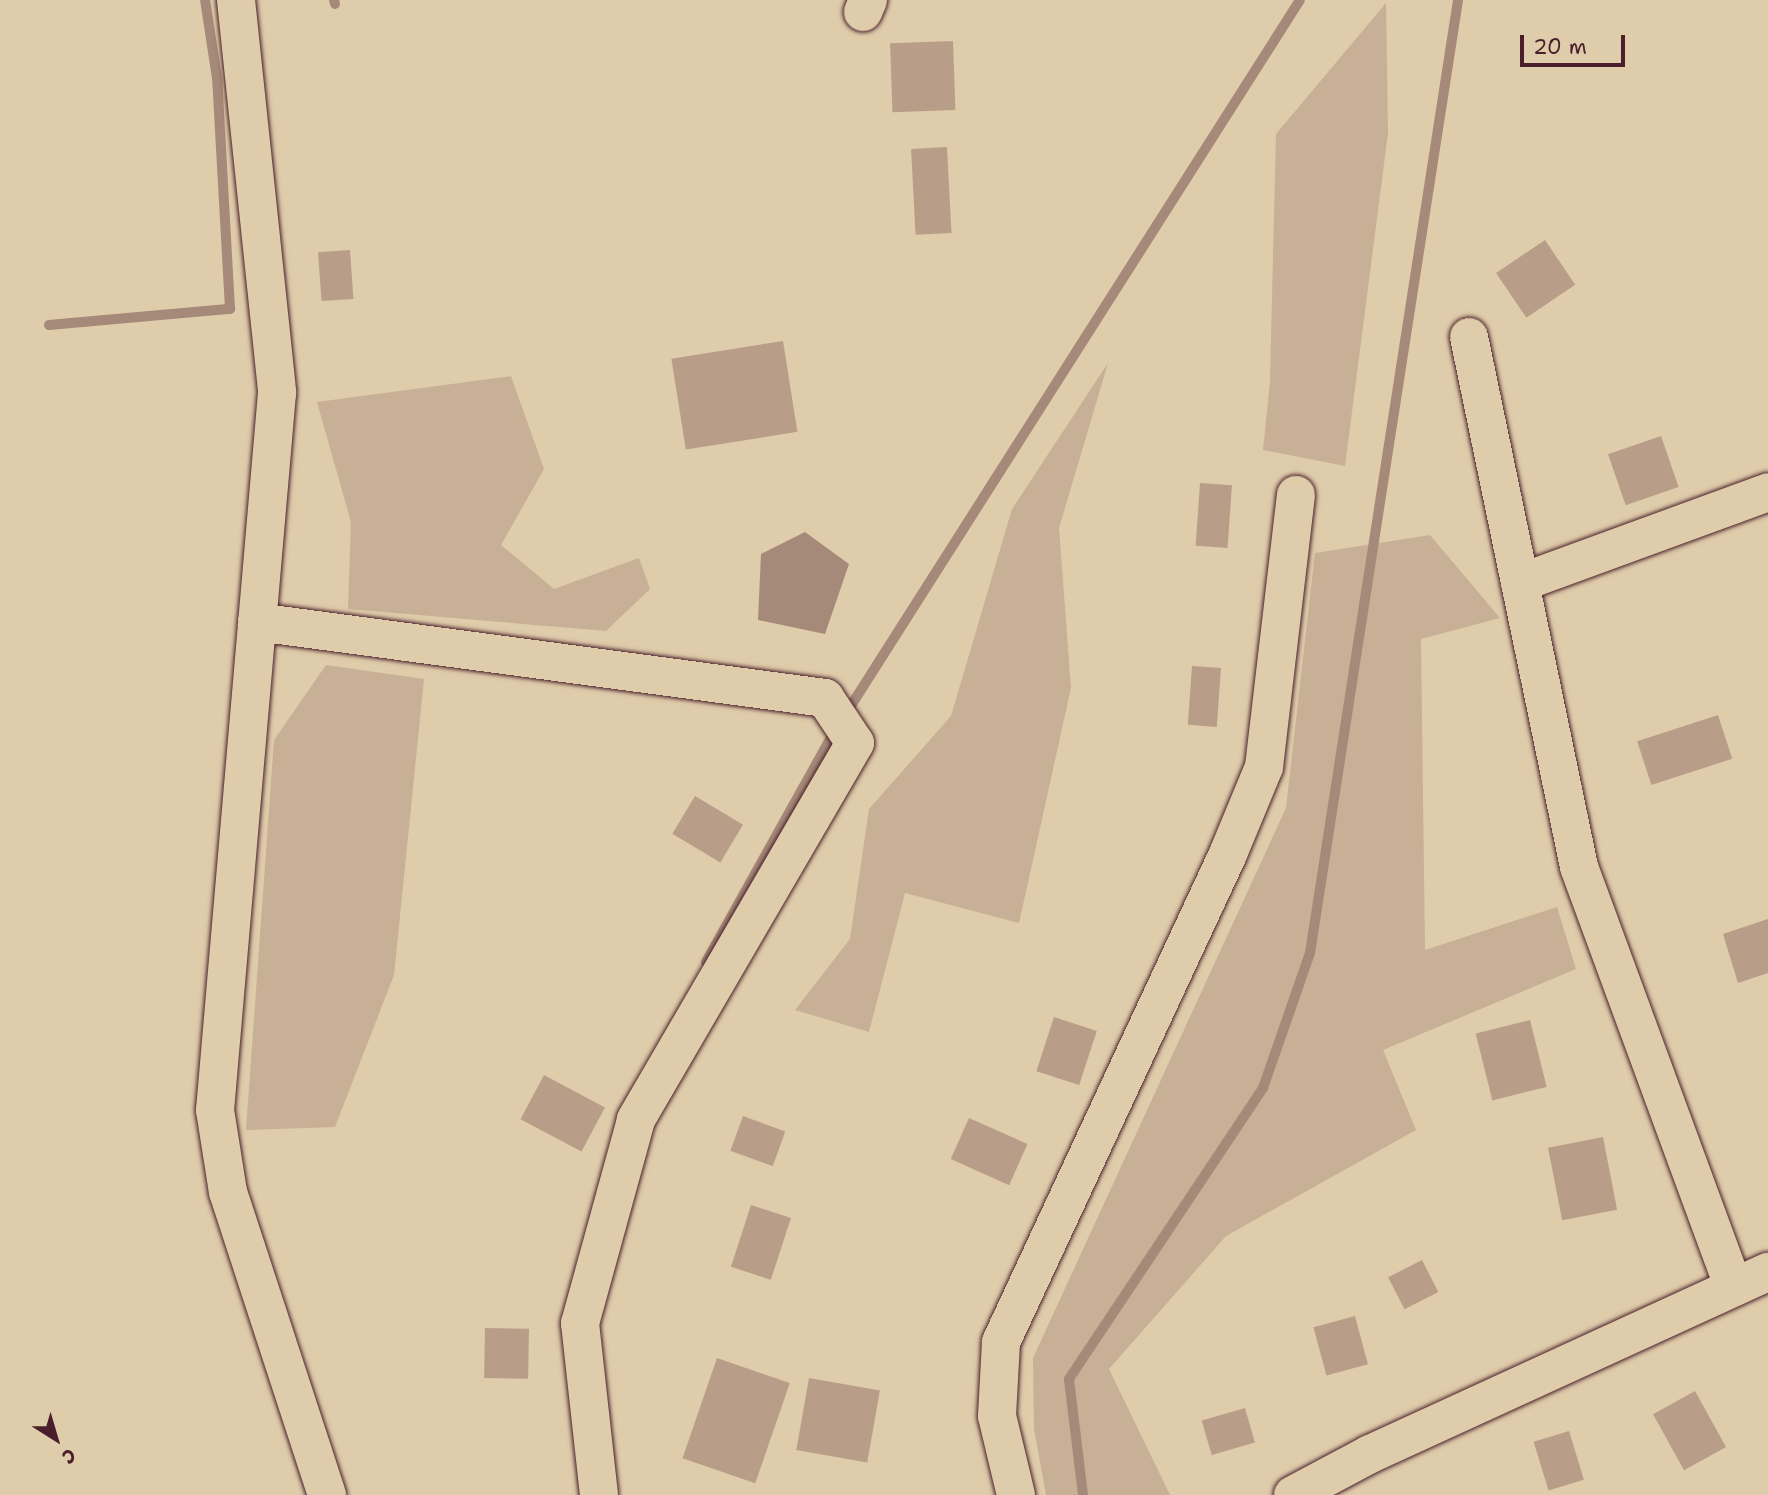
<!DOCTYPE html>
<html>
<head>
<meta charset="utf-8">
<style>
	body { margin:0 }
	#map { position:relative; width:1768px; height:1495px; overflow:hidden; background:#dfccaa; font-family:"Shantell Sans",sans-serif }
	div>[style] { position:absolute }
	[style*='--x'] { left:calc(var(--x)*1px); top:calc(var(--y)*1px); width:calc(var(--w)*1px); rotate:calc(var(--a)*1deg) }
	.green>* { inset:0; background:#c7b095 }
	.water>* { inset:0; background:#a68a79 }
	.stream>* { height:10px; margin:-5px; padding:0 5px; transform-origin:5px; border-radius:5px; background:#a68a79 }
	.building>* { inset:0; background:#b89e89; transform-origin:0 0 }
	.roads { filter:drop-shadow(0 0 2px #4a1f2b) drop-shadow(0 0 2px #4a1f2b) }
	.minor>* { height:38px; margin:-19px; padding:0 19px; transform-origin:19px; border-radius:19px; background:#dfccaa }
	span { translate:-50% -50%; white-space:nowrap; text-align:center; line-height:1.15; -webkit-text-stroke:5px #dfccaa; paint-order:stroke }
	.north { position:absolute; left:21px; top:1404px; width:70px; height:70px; -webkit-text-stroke:5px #dfccaa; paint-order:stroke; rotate:143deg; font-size:19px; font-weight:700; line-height:28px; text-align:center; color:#4a1f2b }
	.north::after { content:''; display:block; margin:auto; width:24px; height:32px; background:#4a1f2b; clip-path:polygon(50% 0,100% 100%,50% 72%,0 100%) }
	.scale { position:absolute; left:1520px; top:35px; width:105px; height:32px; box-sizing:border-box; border:4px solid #4a1f2b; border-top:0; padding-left:9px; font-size:21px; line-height:24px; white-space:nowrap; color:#4a1f2b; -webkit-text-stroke:5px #dfccaa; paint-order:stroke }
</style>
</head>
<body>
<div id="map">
	<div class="green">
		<div style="clip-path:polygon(1386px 3px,1388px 133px,1345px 466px,1263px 450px,1270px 381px,1276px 134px)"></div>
		<div style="clip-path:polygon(1108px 363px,1059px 528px,1071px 688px,1019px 923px,905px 893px,869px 1032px,795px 1010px,850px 939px,869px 809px,951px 716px,1012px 509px)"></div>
		<div style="clip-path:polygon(511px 376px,544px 469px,501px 545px,554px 589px,639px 558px,650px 589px,606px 631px,348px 609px,351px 522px,317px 402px)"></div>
		<div style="clip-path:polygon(1430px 535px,1500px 618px,1421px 639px,1425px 950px,1557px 907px,1576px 969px,1383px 1050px,1416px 1130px,1226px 1236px,1109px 1369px,1170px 1495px,1046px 1495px,1034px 1429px,1033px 1358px,1286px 808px,1315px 553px)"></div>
		<div style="clip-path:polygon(326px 665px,424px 679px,394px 975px,335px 1127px,246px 1130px,274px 740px)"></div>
	</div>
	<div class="water">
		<div style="clip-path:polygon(805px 532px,849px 564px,825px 634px,758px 620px,761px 554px)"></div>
	</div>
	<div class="stream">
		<div style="--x:334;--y:0;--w:4;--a:76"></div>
		<div style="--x:49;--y:325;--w:182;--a:-5.1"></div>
		<div style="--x:230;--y:309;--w:231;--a:-93.2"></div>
		<div style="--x:217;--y:78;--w:79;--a:-98.7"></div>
		<div style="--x:845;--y:715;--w:847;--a:-57.53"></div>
		<div style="--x:706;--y:962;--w:268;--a:-60.9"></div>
		<div style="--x:1083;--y:1495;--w:117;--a:-96.9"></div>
		<div style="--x:1069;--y:1379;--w:350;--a:-56.3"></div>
		<div style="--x:1263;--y:1088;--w:143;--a:-70.8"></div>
		<div style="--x:1310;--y:953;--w:964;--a:-81.17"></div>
	</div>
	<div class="building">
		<div style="left:953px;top:41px;width:69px;height:63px;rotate:88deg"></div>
		<div style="left:947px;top:147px;width:86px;height:36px;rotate:87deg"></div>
		<div style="left:1545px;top:240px;width:54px;height:59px;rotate:56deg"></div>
		<div style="left:350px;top:250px;width:49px;height:32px;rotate:86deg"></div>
		<div style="left:783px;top:341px;width:92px;height:113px;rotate:81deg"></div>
		<div style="left:1661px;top:436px;width:54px;height:56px;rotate:71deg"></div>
		<div style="left:1200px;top:483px;width:32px;height:63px;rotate:4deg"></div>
		<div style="left:1192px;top:666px;width:29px;height:59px;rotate:4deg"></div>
		<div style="left:1718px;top:715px;width:46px;height:85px;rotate:72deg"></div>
		<div style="left:695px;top:796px;width:56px;height:44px;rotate:31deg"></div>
		<div style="clip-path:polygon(1768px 919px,1768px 973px,1738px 983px,1723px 934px)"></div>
		<div style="left:1054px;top:1017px;width:45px;height:57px;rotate:18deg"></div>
		<div style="left:1530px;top:1020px;width:69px;height:56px;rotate:76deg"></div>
		<div style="left:544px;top:1075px;width:69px;height:50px;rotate:28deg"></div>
		<div style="left:743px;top:1116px;width:45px;height:37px;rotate:20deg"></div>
		<div style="left:969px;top:1118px;width:64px;height:45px;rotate:24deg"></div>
		<div style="left:1603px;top:1137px;width:74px;height:56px;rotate:79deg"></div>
		<div style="left:751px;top:1205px;width:42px;height:65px;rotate:18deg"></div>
		<div style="left:1422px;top:1260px;width:36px;height:38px;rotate:63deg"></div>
		<div style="left:1355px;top:1316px;width:50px;height:43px;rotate:75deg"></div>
		<div style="left:485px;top:1328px;width:44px;height:50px;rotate:1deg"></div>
		<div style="left:717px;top:1358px;width:77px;height:106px;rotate:19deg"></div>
		<div style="left:809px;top:1378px;width:72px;height:73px;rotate:10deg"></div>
		<div style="left:1695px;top:1391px;width:64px;height:48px;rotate:61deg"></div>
		<div style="left:1245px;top:1408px;width:36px;height:45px;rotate:74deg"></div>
		<div style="left:1569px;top:1431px;width:51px;height:37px;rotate:73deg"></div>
	</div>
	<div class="roads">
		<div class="minor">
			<div style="--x:236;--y:0;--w:395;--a:84"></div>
			<div style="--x:277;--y:393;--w:720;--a:94.94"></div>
			<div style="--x:215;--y:1110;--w:83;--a:81"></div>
			<div style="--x:228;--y:1192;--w:319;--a:71.9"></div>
			<div style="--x:863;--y:12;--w:13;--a:-67"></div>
			<div style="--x:1469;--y:337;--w:541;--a:78.27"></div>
			<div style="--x:1579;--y:867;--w:445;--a:69.8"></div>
			<div style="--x:1520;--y:583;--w:264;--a:-20.1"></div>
			<div style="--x:257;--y:622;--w:573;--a:7.62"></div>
			<div style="--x:825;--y:698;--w:54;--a:56.3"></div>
			<div style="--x:855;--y:743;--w:436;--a:120.2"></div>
			<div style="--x:636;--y:1120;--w:211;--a:105.4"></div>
			<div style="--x:580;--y:1323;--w:173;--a:83.7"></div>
			<div style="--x:1016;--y:1495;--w:81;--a:-103.5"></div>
			<div style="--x:997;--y:1416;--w:74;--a:-86.9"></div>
			<div style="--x:1001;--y:1342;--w:538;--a:-65.05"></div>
			<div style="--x:1228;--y:854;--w:94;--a:-67.5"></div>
			<div style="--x:1264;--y:767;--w:274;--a:-83.3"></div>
			<div style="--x:1293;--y:1495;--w:87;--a:-28"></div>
			<div style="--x:1370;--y:1454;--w:438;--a:-24.6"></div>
		</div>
	</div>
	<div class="north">С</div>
	<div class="scale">20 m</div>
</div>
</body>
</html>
